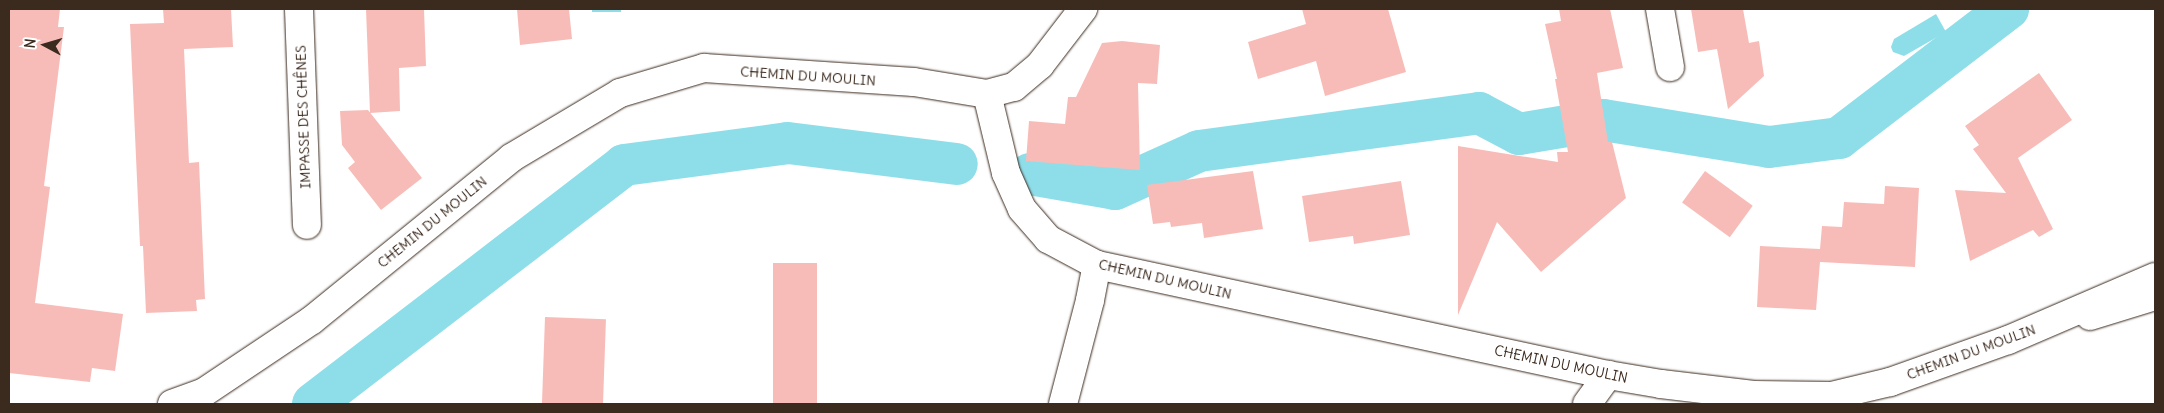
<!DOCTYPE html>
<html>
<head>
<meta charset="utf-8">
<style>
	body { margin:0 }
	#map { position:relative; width:2164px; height:413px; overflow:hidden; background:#fff; font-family:Delius,sans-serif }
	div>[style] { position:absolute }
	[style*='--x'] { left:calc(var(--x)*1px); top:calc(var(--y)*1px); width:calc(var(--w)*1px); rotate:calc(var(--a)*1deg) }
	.water>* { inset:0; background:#8edeea; transform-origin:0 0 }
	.canal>* { height:42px; margin:-21px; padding:0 21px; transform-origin:21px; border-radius:21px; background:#8edeea }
	.building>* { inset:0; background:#f8bcb8; transform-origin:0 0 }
	.roads { filter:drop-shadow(0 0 1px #3b2a1e) drop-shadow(0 0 1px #3b2a1e) }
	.street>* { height:28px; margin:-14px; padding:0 14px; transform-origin:14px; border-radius:14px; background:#fff }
	.secondary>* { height:28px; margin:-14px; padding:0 14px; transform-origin:14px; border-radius:14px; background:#fff }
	span { translate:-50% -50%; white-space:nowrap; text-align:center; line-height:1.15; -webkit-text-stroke:4px #fff; paint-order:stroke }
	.street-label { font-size:14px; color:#3b2a1e }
	.frame { position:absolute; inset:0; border:10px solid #3b2a1e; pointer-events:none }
	.north { position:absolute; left:20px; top:20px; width:50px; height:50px; -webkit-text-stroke:4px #fff; paint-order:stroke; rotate:276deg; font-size:14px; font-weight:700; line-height:20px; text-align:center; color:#3b2a1e }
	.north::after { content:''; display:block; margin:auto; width:18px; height:22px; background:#3b2a1e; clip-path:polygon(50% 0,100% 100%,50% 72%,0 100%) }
</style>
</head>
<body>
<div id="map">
	<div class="water">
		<div style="left:592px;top:9px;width:29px;height:3px"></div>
		<div style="clip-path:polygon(1936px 14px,1946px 32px,1904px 56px,1893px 52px,1891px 47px,1894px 39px)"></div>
	</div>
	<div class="canal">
		<div style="--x:1030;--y:174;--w:86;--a:10"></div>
		<div style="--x:1115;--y:189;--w:92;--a:-24.3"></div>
		<div style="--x:1199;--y:151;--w:283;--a:-7.7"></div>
		<div style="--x:1479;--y:113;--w:45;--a:27.7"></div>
		<div style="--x:1519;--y:134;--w:85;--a:-9.5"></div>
		<div style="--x:1603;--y:120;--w:168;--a:9.2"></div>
		<div style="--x:1769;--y:147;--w:71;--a:-7.3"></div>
		<div style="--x:1839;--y:138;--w:213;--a:-37.4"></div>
		<div style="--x:313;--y:404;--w:392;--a:-37.5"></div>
		<div style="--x:624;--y:165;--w:165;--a:-7.6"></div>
		<div style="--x:788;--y:143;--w:170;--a:7.1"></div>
	</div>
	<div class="building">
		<div style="clip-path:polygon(9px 9px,60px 9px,58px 27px,64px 27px,44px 186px,50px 187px,35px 303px,123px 314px,115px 371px,92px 368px,90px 382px,9px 373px)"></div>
		<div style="clip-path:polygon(163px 9px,231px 9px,233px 47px,184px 49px,189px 163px,199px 162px,205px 299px,196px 300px,197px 311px,146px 313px,143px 246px,140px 246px,130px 24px,164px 23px)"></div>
		<div style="clip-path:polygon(366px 9px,424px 9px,426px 66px,399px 68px,400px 111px,370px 113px)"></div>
		<div style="clip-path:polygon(517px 9px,569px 9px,572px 39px,520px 45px)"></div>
		<div style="clip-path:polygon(1302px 9px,1388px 9px,1406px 72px,1325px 96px,1316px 61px,1258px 79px,1248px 42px,1306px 24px)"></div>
		<div style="clip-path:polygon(1559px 9px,1610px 9px,1623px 68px,1597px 73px,1608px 142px,1612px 142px,1626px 198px,1541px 272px,1497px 222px,1458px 315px,1458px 146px,1558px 162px,1557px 152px,1568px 152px,1555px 79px,1557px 79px,1545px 24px,1561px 21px)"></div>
		<div style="clip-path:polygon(1691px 9px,1743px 9px,1749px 43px,1759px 41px,1764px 76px,1728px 109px,1717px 49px,1698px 52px)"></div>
		<div style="clip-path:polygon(1122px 41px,1160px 45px,1157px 84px,1138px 83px,1140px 170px,1026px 161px,1029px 121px,1065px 124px,1068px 97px,1076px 97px,1102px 43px)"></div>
		<div style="clip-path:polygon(2039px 73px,2072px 120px,2018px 158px,2053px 229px,2039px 237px,2033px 230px,1970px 261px,1955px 190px,2006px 193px,1973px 149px,1979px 145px,1965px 126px)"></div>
		<div style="clip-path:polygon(368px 110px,422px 178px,381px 210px,348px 168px,355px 162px,342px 145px,340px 111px)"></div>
		<div style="clip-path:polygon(1253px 171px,1263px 229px,1204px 238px,1202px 223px,1171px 227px,1170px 222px,1153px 224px,1147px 185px)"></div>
		<div style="left:1705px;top:171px;width:59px;height:39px;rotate:36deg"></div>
		<div style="clip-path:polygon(1401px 181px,1410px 235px,1354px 244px,1353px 236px,1309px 242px,1302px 196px)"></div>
		<div style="clip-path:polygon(1885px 186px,1919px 188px,1915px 267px,1820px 262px,1816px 310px,1757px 307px,1760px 246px,1820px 249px,1822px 226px,1842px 227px,1844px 202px,1884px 204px)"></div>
		<div style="left:817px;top:263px;width:141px;height:44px;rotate:90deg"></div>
		<div style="left:545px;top:317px;width:61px;height:87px;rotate:2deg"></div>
	</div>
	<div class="roads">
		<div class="street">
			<div style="--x:299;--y:9;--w:216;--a:87.9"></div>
			<div style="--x:1660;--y:9;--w:59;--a:80.2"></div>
			<div style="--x:987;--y:94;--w:28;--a:-15"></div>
			<div style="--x:1014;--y:87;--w:34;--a:-40"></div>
			<div style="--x:1040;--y:65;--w:71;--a:-52.5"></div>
			<div style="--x:2090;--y:316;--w:68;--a:-17.1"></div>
			<div style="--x:1063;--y:404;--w:107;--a:-75.4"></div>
			<div style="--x:1090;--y:300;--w:36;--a:-79"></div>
			<div style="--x:1587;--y:404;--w:36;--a:-54"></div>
		</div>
		<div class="secondary">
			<div style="--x:172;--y:404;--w:33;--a:-20"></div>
			<div style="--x:203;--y:393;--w:131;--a:-33.8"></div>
			<div style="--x:312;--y:320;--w:257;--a:-39.1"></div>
			<div style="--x:511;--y:158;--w:127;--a:-30.8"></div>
			<div style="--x:620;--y:93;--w:88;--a:-16.6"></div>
			<div style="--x:704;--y:68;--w:210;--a:3.8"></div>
			<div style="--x:914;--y:82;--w:74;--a:9.3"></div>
			<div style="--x:987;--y:94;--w:81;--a:76.5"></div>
			<div style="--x:1006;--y:173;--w:39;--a:66"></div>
			<div style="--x:1022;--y:209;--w:40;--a:49"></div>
			<div style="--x:1048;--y:239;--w:55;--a:28"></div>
			<div style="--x:1097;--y:265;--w:523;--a:12.15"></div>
			<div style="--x:1608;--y:375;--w:54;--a:9.6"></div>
			<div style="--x:1661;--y:384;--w:93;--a:6.8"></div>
			<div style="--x:1753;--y:395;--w:78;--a:0.7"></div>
			<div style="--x:1831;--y:396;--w:61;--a:-13.3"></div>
			<div style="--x:1890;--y:382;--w:125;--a:-19.6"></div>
			<div style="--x:2008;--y:340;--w:160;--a:-23.2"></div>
		</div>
	</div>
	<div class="street-label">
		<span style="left:808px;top:76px;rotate:4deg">CHEMIN DU MOULIN</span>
		<span style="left:303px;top:117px;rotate:-92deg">IMPASSE DES CHÊNES</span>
		<span style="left:432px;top:222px;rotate:-39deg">CHEMIN DU MOULIN</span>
		<span style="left:1165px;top:279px;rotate:13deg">CHEMIN DU MOULIN</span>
		<span style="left:1971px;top:352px;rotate:-20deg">CHEMIN DU MOULIN</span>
		<span style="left:1561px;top:364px;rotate:12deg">CHEMIN DU MOULIN</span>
	</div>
	<div class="frame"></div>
	<div class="north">N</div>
</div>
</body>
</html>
